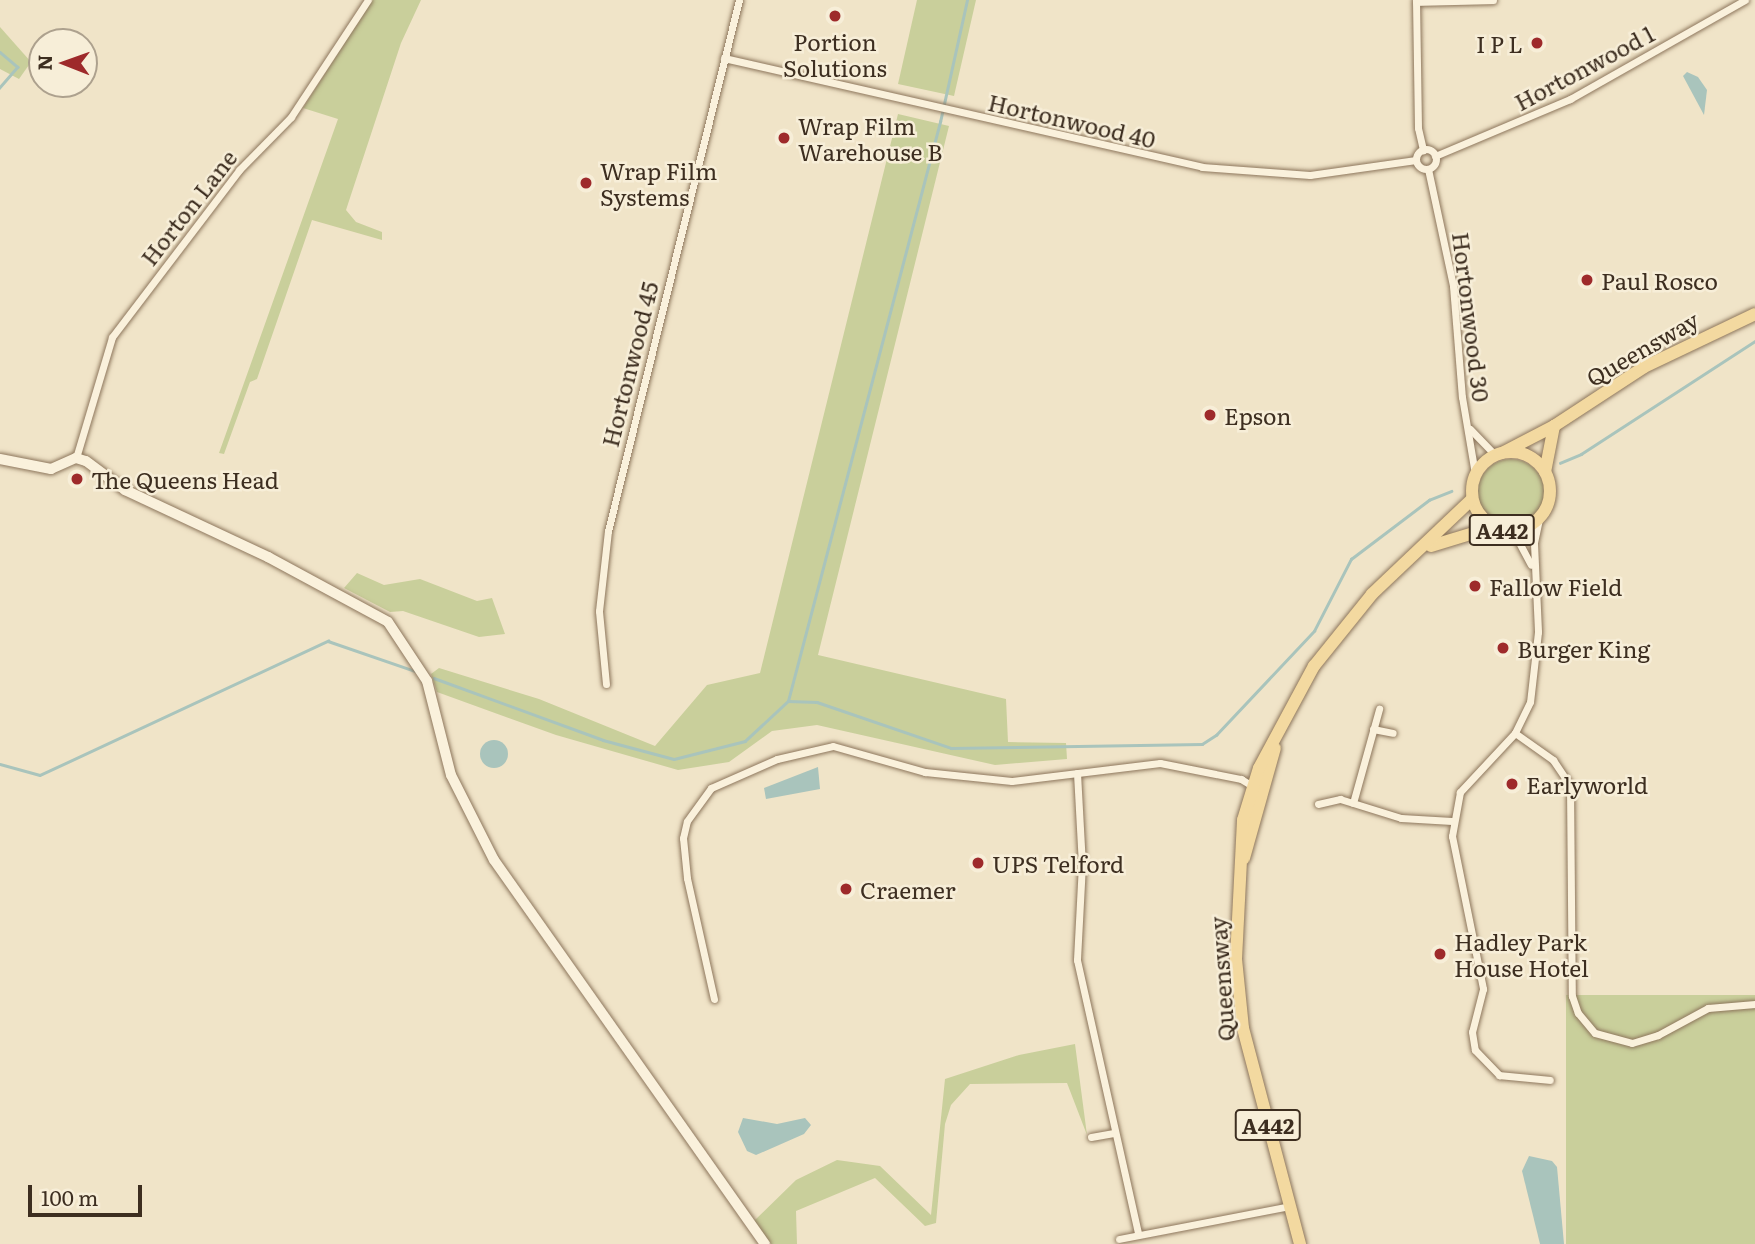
<!DOCTYPE html>
<html>
<head>
<meta charset="utf-8">
<style>
	body { margin:0 }
	#map { position:relative; width:1755px; height:1244px; overflow:hidden; background:#f0e4c8; font-family:Literata,serif }
	div>[style] { position:absolute }
	[style*='--x'] { left:calc(var(--x)*1px); top:calc(var(--y)*1px); width:calc(var(--w)*1px); rotate:calc(var(--a)*1deg) }
	.green>* { inset:0; background:#c9cf9b; transform-origin:0 0 }
	.round { border-radius:50% }
	.water>* { inset:0; background:#a9c4bc }
	.stream>* { height:2.5px; margin:-1.25px; padding:0 1.25px; transform-origin:1.25px; border-radius:1.25px; background:#a9c4bc }
	.roads { filter:drop-shadow(0 0 2px #8d765c) drop-shadow(0 0 2px #8d765c) }
	.street>* { height:7px; margin:-3.5px; padding:0 3.5px; transform-origin:3.5px; border-radius:3.5px; background:#faf1dc }
	.street>.ring { margin:-3.5px; padding:0; box-sizing:content-box; background:none; border:7px solid #faf1dc; border-radius:50% }
	.secondary>* { height:10px; margin:-5px; padding:0 5px; transform-origin:5px; border-radius:5px; background:#faf1dc }
	.primary>* { height:12px; margin:-6px; padding:0 6px; transform-origin:6px; border-radius:6px; background:#f3d9a0 }
	.primary>.ring { margin:-6px; padding:0; box-sizing:content-box; background:none; border:12px solid #f3d9a0; border-radius:50% }
	.dots>* { width:19px; height:19px; translate:-50% -50%; box-sizing:border-box; border:4px solid #f7eed8; border-radius:50% }
	span { translate:-50% -50%; white-space:nowrap; text-align:center; line-height:1.15; -webkit-text-stroke:5px #f7eed8; paint-order:stroke }
	.shield-label span { padding:2px 5px; background:#f7eed8; border:2px solid; border-radius:5px; -webkit-text-stroke-width:0 }
	.shield-label { font-size:21px; color:#3d2e20; font-weight:700 }
	.poi-label { font-size:23px; color:#3d2e20 }
	.right { translate:-100% -50%; text-align:right }
	.left { translate:0 -50%; text-align:left }
	.street-label { font-size:23px; color:#3d2e20 }
	.north { position:absolute; left:28px; top:28px; width:70px; height:70px; box-sizing:border-box; background:#f7eed8; border:2px solid #ada18e; border-radius:50%; rotate:271deg; font-size:19px; font-weight:700; line-height:28px; text-align:center; color:#3d2e20 }
	.north::after { content:''; display:block; margin:auto; width:24px; height:32px; background:#9e2a2b; clip-path:polygon(50% 0,100% 100%,50% 72%,0 100%) }
	.scale { position:absolute; left:28px; top:1185px; width:114px; height:32px; box-sizing:border-box; border:4px solid #3d2e20; border-top:0; padding-left:9px; font-size:21px; line-height:24px; white-space:nowrap; color:#3d2e20; -webkit-text-stroke:5px #f7eed8; paint-order:stroke }
</style>
</head>
<body>
<div id="map">
	<div class="green">
		<div style="clip-path:polygon(372px 0,421px 0,401px 43px,346px 210px,356px 222px,382px 232px,382px 240px,312px 220px,257px 379px,250px 382px,224px 454px,219px 453px,338px 119px,303px 108px)"></div>
		<div style="clip-path:polygon(917px 0,976px 0,954px 96px,898px 84px)"></div>
		<div style="clip-path:polygon(0 27px,31px 62px,19px 79px,0 69px)"></div>
		<div style="clip-path:polygon(898px 114px,949px 126px,818px 655px,1006px 699px,1008px 742px,1066px 743px,1067px 759px,995px 765px,817px 725px,772px 731px,729px 762px,678px 770px,556px 735px,437px 692px,431px 674px,439px 668px,539px 699px,655px 746px,707px 685px,760px 673px)"></div>
		<div class="round" style="left:1478px;top:459px;width:66px;height:66px"></div>
		<div style="clip-path:polygon(357px 573px,384px 585px,420px 579px,477px 601px,492px 598px,505px 634px,479px 637px,403px 611px,390px 612px,344px 588px)"></div>
		<div style="left:1755px;top:995px;width:249px;height:189px;rotate:90deg"></div>
		<div style="clip-path:polygon(1075px 1044px,1087px 1135px,1067px 1083px,970px 1084px,951px 1105px,945px 1124px,936px 1223px,925px 1226px,875px 1178px,796px 1211px,797px 1244px,771px 1244px,754px 1221px,796px 1180px,837px 1160px,880px 1166px,931px 1215px,945px 1079px,1019px 1055px)"></div>
	</div>
	<div class="water">
		<div style="clip-path:polygon(1687px 72px,1698px 77px,1707px 90px,1704px 115px,1683px 76px)"></div>
		<div class="round" style="left:480px;top:740px;width:28px;height:28px"></div>
		<div style="clip-path:polygon(818px 767px,820px 789px,766px 799px,764px 788px)"></div>
		<div style="clip-path:polygon(743px 1118px,777px 1124px,805px 1118px,811px 1125px,804px 1134px,756px 1155px,747px 1151px,738px 1132px)"></div>
		<div style="clip-path:polygon(1529px 1156px,1552px 1161px,1557px 1167px,1564px 1244px,1540px 1244px,1522px 1171px)"></div>
	</div>
	<div class="stream">
		<div style="--x:0;--y:52;--w:23;--a:40"></div>
		<div style="--x:18;--y:67;--w:28;--a:131"></div>
		<div style="--x:1560;--y:463;--w:23;--a:-23"></div>
		<div style="--x:1581;--y:454;--w:207;--a:-33"></div>
		<div style="--x:434;--y:678;--w:180;--a:20.1"></div>
		<div style="--x:603;--y:740;--w:73;--a:15"></div>
		<div style="--x:674;--y:759;--w:73;--a:-14.2"></div>
		<div style="--x:745;--y:741;--w:59;--a:-42.9"></div>
		<div style="--x:788;--y:701;--w:599;--a:-75.29"></div>
		<div style="--x:940;--y:122;--w:125;--a:-77.5"></div>
		<div style="--x:788;--y:701;--w:29;--a:2"></div>
		<div style="--x:817;--y:702;--w:142;--a:18.9"></div>
		<div style="--x:951;--y:748;--w:251;--a:-0.9"></div>
		<div style="--x:1202;--y:744;--w:17;--a:-33"></div>
		<div style="--x:1216;--y:735;--w:143;--a:-46.7"></div>
		<div style="--x:1314;--y:631;--w:81;--a:-62.8"></div>
		<div style="--x:1351;--y:559;--w:98;--a:-37.1"></div>
		<div style="--x:1429;--y:500;--w:24;--a:-22"></div>
		<div style="--x:0;--y:764;--w:41;--a:15.4"></div>
		<div style="--x:40;--y:775;--w:318;--a:-25"></div>
		<div style="--x:328;--y:641;--w:92;--a:19"></div>
	</div>
	<div class="roads">
		<div class="street">
			<div style="--x:1416;--y:0;--w:128;--a:89.1"></div>
			<div style="--x:1418;--y:128;--w:23;--a:77"></div>
			<div style="--x:1416;--y:2;--w:77;--a:-1.5"></div>
			<div style="--x:724;--y:58;--w:490;--a:12.8"></div>
			<div style="--x:1202;--y:167;--w:108;--a:4.2"></div>
			<div style="--x:1310;--y:175;--w:107;--a:-8.1"></div>
			<div class="ring" style="left:1416px;top:149px;width:13px;height:13px"></div>
			<div style="--x:1435;--y:156;--w:147;--a:-22.9"></div>
			<div style="--x:1570;--y:99;--w:201;--a:-29.5"></div>
			<div style="--x:1428;--y:169;--w:120;--a:77.9"></div>
			<div style="--x:1453;--y:286;--w:111;--a:85.4"></div>
			<div style="--x:1462;--y:397;--w:78;--a:80.4"></div>
			<div style="--x:1470;--y:429;--w:36;--a:46"></div>
			<div style="--x:76;--y:458;--w:126;--a:-73.4"></div>
			<div style="--x:112;--y:337;--w:210;--a:-52.7"></div>
			<div style="--x:239;--y:170;--w:74;--a:-45.5"></div>
			<div style="--x:291;--y:117;--w:140;--a:-56.7"></div>
			<div style="--x:1539;--y:519;--w:25;--a:102"></div>
			<div style="--x:1534;--y:543;--w:89;--a:87.4"></div>
			<div style="--x:1538;--y:632;--w:70;--a:96.5"></div>
			<div style="--x:1530;--y:702;--w:34;--a:116"></div>
			<div style="--x:1515;--y:733;--w:81;--a:133"></div>
			<div style="--x:1460;--y:792;--w:45;--a:100.3"></div>
			<div style="--x:1452;--y:836;--w:156;--a:78.5"></div>
			<div style="--x:1483;--y:989;--w:44;--a:104.3"></div>
			<div style="--x:1472;--y:1032;--w:18;--a:81"></div>
			<div style="--x:1475;--y:1050;--w:35;--a:46"></div>
			<div style="--x:1499;--y:1075;--w:51;--a:5.6"></div>
			<div style="--x:1513;--y:531;--w:38;--a:62"></div>
			<div style="--x:606;--y:684;--w:73;--a:-95.5"></div>
			<div style="--x:599;--y:611;--w:81;--a:-83.6"></div>
			<div style="--x:608;--y:531;--w:547;--a:-76.14"></div>
			<div style="--x:1373;--y:729;--w:20;--a:11"></div>
			<div style="--x:1515;--y:733;--w:47;--a:35.4"></div>
			<div style="--x:1553;--y:760;--w:30;--a:56"></div>
			<div style="--x:1570;--y:785;--w:211;--a:89.5"></div>
			<div style="--x:1572;--y:996;--w:18;--a:71"></div>
			<div style="--x:1578;--y:1013;--w:26;--a:50"></div>
			<div style="--x:1595;--y:1033;--w:38;--a:15"></div>
			<div style="--x:1632;--y:1043;--w:27;--a:-17"></div>
			<div style="--x:1658;--y:1035;--w:57;--a:-28.4"></div>
			<div style="--x:1708;--y:1008;--w:47;--a:-4.9"></div>
			<div style="--x:1077;--y:773;--w:91;--a:86.9"></div>
			<div style="--x:1082;--y:864;--w:96;--a:93"></div>
			<div style="--x:1077;--y:960;--w:281;--a:77.4"></div>
			<div style="--x:1353;--y:803;--w:98;--a:-74.5"></div>
			<div style="--x:1318;--y:804;--w:23;--a:-13"></div>
			<div style="--x:1340;--y:799;--w:64;--a:17.3"></div>
			<div style="--x:1401;--y:818;--w:51;--a:3.4"></div>
			<div style="--x:714;--y:999;--w:124;--a:-102.6"></div>
			<div style="--x:687;--y:878;--w:40;--a:-95.7"></div>
			<div style="--x:683;--y:838;--w:17;--a:-77"></div>
			<div style="--x:687;--y:821;--w:41;--a:-54"></div>
			<div style="--x:711;--y:788;--w:72;--a:-23.7"></div>
			<div style="--x:777;--y:759;--w:57;--a:-13.1"></div>
			<div style="--x:833;--y:746;--w:96;--a:15.8"></div>
			<div style="--x:925;--y:772;--w:87;--a:5.9"></div>
			<div style="--x:1012;--y:781;--w:149;--a:-6.9"></div>
			<div style="--x:1160;--y:763;--w:83;--a:11.2"></div>
			<div style="--x:1241;--y:779;--w:13;--a:32"></div>
			<div style="--x:1091;--y:1137;--w:23;--a:-10"></div>
			<div style="--x:1119;--y:1239;--w:174;--a:-10.9"></div>
		</div>
		<div class="secondary">
			<div style="--x:0;--y:459;--w:52;--a:11.1"></div>
			<div style="--x:51;--y:469;--w:27;--a:-24"></div>
			<div style="--x:76;--y:458;--w:10;--a:17"></div>
			<div style="--x:86;--y:461;--w:49;--a:36.6"></div>
			<div style="--x:125;--y:490;--w:158;--a:25.1"></div>
			<div style="--x:268;--y:557;--w:136;--a:28.4"></div>
			<div style="--x:388;--y:622;--w:71;--a:56.5"></div>
			<div style="--x:427;--y:681;--w:97;--a:75.7"></div>
			<div style="--x:451;--y:775;--w:95;--a:63.2"></div>
			<div style="--x:494;--y:860;--w:470;--a:54.8"></div>
		</div>
		<div class="primary">
			<div class="ring" style="left:1472px;top:452px;width:66px;height:66px"></div>
			<div style="--x:1502;--y:453;--w:59;--a:-27.4"></div>
			<div style="--x:1554;--y:426;--w:108;--a:-33.2"></div>
			<div style="--x:1644;--y:367;--w:123;--a:-25.5"></div>
			<div style="--x:1545;--y:472;--w:47;--a:-78.9"></div>
			<div style="--x:1431;--y:546;--w:65;--a:-17"></div>
			<div style="--x:1244;--y:858;--w:114;--a:-74.3"></div>
			<div style="--x:1300;--y:1244;--w:223;--a:-104.8"></div>
			<div style="--x:1243;--y:1028;--w:69;--a:-95.8"></div>
			<div style="--x:1236;--y:959;--w:139;--a:-87.1"></div>
			<div style="--x:1243;--y:820;--w:54;--a:-72.9"></div>
			<div style="--x:1259;--y:768;--w:116;--a:-61.7"></div>
			<div style="--x:1314;--y:666;--w:92;--a:-51.1"></div>
			<div style="--x:1372;--y:594;--w:138;--a:-43.5"></div>
		</div>
	</div>
	<div class="dots">
		<div style="left:835px;top:16px;background:#9e2a2b"></div>
		<div style="left:1537px;top:43px;background:#9e2a2b"></div>
		<div style="left:784px;top:138px;background:#9e2a2b"></div>
		<div style="left:586px;top:183px;background:#9e2a2b"></div>
		<div style="left:1587px;top:280px;background:#9e2a2b"></div>
		<div style="left:1210px;top:415px;background:#9e2a2b"></div>
		<div style="left:77px;top:479px;background:#9e2a2b"></div>
		<div style="left:1475px;top:586px;background:#9e2a2b"></div>
		<div style="left:1503px;top:648px;background:#9e2a2b"></div>
		<div style="left:1512px;top:784px;background:#9e2a2b"></div>
		<div style="left:978px;top:863px;background:#9e2a2b"></div>
		<div style="left:846px;top:889px;background:#9e2a2b"></div>
		<div style="left:1440px;top:954px;background:#9e2a2b"></div>
	</div>
	<div class="shield-label">
		<span style="left:1502px;top:530px">A442</span>
		<span style="left:1268px;top:1125px">A442</span>
	</div>
	<div class="poi-label">
		<span style="left:835px;top:54px">Portion<br>Solutions</span>
		<span class="right" style="left:1523px;top:43px">I P L</span>
		<span class="left" style="left:798px;top:138px">Wrap Film<br>Warehouse B</span>
		<span class="left" style="left:600px;top:183px">Wrap Film<br>Systems</span>
		<span class="left" style="left:1601px;top:280px">Paul Rosco</span>
		<span class="left" style="left:1224px;top:415px">Epson</span>
		<span class="left" style="left:91px;top:479px">The Queens Head</span>
		<span class="left" style="left:1489px;top:586px">Fallow Field</span>
		<span class="left" style="left:1517px;top:648px">Burger King</span>
		<span class="left" style="left:1526px;top:784px">Earlyworld</span>
		<span class="left" style="left:992px;top:863px">UPS Telford</span>
		<span class="left" style="left:860px;top:889px">Craemer</span>
		<span class="left" style="left:1454px;top:954px">Hadley Park<br>House Hotel</span>
	</div>
	<div class="street-label">
		<span style="left:1584px;top:67px;rotate:-28deg">Hortonwood 1</span>
		<span style="left:1072px;top:120px;rotate:13deg">Hortonwood 40</span>
		<span style="left:188px;top:207px;rotate:-52deg">Horton Lane</span>
		<span style="left:1472px;top:317px;rotate:83deg">Hortonwood 30</span>
		<span style="left:1642px;top:348px;rotate:-30deg">Queensway</span>
		<span style="left:629px;top:364px;rotate:-76deg">Hortonwood 45</span>
		<span style="left:1221px;top:979px;rotate:-94deg">Queensway</span>
	</div>
	<div class="north">N</div>
	<div class="scale">100 m</div>
</div>
</body>
</html>
